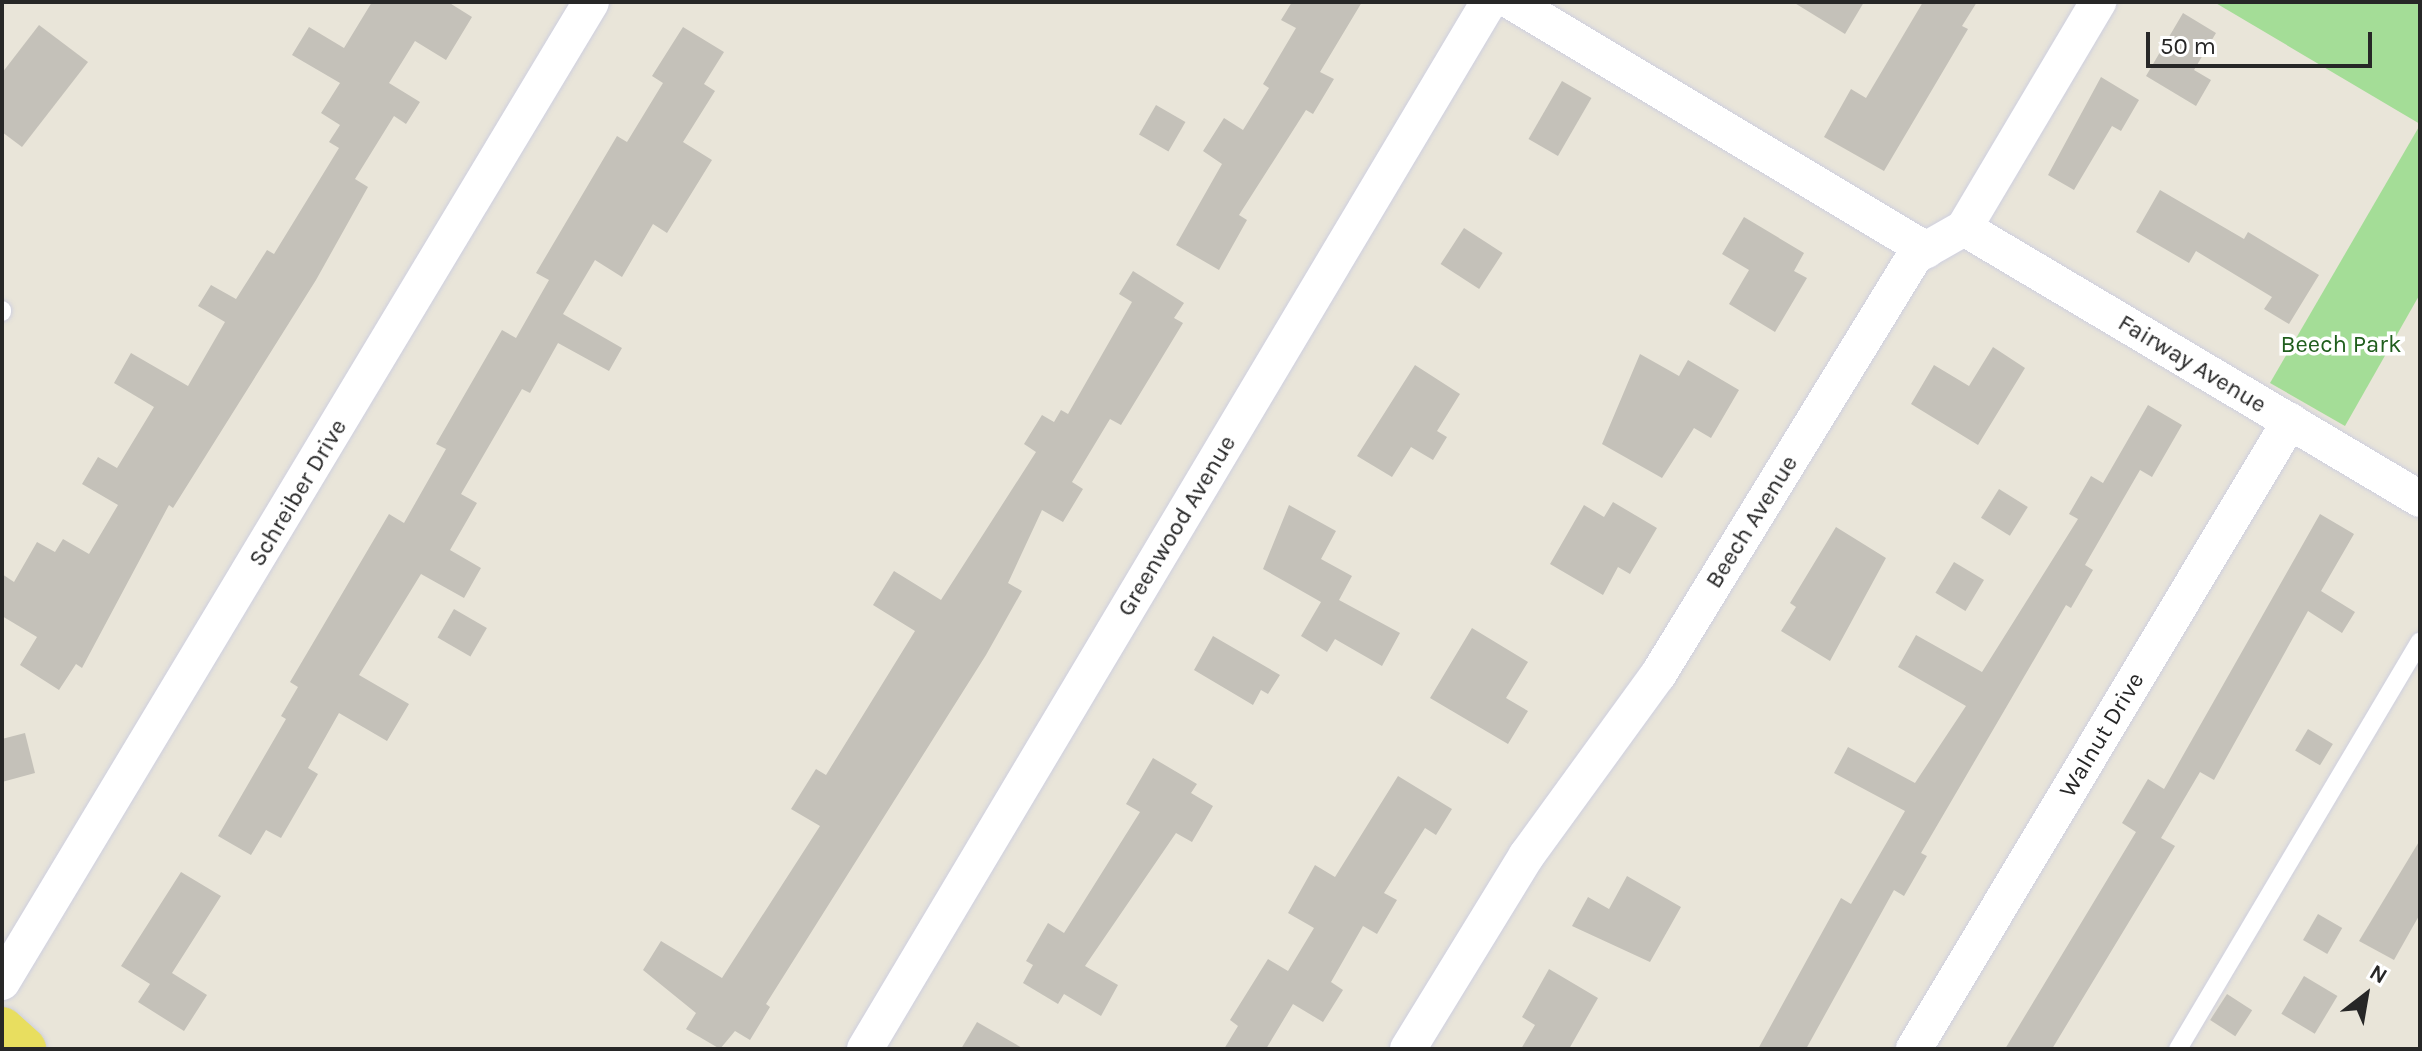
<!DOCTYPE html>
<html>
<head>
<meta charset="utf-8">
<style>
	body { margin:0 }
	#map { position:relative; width:2422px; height:1051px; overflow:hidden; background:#e9e5d9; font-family:Karla,sans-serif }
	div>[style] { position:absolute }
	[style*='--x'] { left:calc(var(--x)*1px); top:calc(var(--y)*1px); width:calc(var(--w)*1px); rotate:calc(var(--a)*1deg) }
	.green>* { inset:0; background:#a4dd97 }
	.building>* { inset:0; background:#c4c1b9; transform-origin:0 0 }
	.roads { filter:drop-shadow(0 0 2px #cecfdf) drop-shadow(0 0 2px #cecfdf) }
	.lane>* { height:18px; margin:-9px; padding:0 9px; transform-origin:9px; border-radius:9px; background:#fff }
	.street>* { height:36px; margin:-18px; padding:0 18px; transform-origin:18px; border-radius:18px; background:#fff }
	.primary>* { height:44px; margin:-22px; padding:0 22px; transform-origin:22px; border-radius:22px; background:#e8de5f }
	span { translate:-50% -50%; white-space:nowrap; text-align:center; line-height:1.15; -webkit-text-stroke:7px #fff; paint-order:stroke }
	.park-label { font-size:24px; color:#205e1d }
	.street-label { font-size:24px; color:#272727 }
	.frame { position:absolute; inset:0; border:4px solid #272727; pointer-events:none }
	.north { position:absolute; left:2326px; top:955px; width:80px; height:80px; -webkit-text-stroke:6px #fff; paint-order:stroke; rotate:31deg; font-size:22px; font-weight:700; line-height:32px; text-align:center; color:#272727 }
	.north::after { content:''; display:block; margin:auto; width:28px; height:36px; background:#272727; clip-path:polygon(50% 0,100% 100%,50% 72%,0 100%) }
	.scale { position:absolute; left:2146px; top:32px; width:226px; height:36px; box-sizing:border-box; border:4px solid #272727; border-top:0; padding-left:10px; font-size:24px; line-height:28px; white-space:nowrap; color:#272727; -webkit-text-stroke:6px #fff; paint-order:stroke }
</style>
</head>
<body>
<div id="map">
	<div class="green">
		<div style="clip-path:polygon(2214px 2px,2420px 2px,2420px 124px)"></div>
		<div style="clip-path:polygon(2420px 125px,2420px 294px,2345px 426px,2270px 383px)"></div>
	</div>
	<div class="building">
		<div style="clip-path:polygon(372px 2px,448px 2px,472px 17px,446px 60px,415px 41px,389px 83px,420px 102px,406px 124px,394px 116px,355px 179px,368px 187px,316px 280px,173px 508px,169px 505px,82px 668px,76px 664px,59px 690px,20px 665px,37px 637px,2px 616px,2px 574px,14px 582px,37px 542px,55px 552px,63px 539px,89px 554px,118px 505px,82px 484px,98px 457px,117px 468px,154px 407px,114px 383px,131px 353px,188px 386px,225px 322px,198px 306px,211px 285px,236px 299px,267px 250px,274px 254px,339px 148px,329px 142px,340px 125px,321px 113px,340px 83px,292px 55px,309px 27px,344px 48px)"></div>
		<div style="clip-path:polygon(1292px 2px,1362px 2px,1320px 72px,1334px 79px,1313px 114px,1306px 110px,1239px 215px,1247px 220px,1219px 270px,1176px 245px,1222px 164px,1203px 151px,1224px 118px,1243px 130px,1269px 88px,1263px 84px,1296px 28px,1281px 20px)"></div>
		<div style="clip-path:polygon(1793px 2px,1864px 2px,1845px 34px)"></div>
		<div style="clip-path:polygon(1923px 2px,1977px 2px,1962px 26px,1968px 29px,1884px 171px,1824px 137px,1851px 89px,1866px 98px)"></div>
		<div style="clip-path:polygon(2183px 13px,2216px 33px,2194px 70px,2211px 80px,2196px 106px,2146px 76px)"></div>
		<div style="clip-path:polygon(39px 25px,88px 62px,22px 147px,2px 132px,2px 73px)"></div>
		<div style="clip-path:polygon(683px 27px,724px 52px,704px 84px,715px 91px,683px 142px,712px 160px,667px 233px,653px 224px,622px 277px,595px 260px,563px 314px,622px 348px,609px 371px,558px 343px,530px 393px,522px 389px,461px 494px,477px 503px,450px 550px,481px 568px,464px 598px,421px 574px,359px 675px,409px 704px,387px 741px,339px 713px,308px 768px,318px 774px,281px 838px,266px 830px,251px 855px,218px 836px,286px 719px,281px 716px,298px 687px,290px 682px,389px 514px,404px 523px,446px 449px,436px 444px,502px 330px,516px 338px,549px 280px,536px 273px,617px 136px,627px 142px,663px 83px,652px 76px)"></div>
		<div style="clip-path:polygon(2101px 77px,2139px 100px,2121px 131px,2112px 126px,2074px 190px,2048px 175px)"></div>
		<div style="left:1562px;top:81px;width:34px;height:67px;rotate:30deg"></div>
		<div style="left:1156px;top:105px;width:34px;height:34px;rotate:30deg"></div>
		<div style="clip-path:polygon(2160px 190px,2244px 239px,2248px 232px,2319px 275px,2289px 324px,2264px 309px,2272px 297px,2196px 251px,2189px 263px,2136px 232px)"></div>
		<div style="clip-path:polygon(1744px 217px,1804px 253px,1794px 271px,1807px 278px,1775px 332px,1729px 304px,1749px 270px,1722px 254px)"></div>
		<div style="left:1464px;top:228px;width:46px;height:43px;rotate:33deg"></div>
		<div style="clip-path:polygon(1133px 271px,1184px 303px,1174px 318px,1183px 323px,1121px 425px,1110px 419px,1072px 482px,1083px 489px,1063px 522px,1042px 510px,1008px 583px,1022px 591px,986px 655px,766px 1004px,770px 1007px,750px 1040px,735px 1031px,720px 1049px,686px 1029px,696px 1013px,643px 970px,661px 941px,722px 978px,820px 826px,791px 809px,816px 769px,826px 775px,915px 631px,873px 605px,894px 571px,941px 600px,1036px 452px,1024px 444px,1042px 415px,1054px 422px,1061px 410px,1068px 414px,1132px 302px,1119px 294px)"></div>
		<div style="clip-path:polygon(1993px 347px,2025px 368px,1978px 445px,1911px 404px,1934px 365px,1969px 386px)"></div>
		<div style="clip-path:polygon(1640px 354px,1679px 376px,1688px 360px,1739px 390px,1711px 438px,1694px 428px,1662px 478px,1602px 444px)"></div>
		<div style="clip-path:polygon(1415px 365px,1460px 394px,1437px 431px,1447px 437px,1433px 460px,1411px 447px,1392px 477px,1357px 456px)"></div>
		<div style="clip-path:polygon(2148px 405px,2182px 425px,2152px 477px,2140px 470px,2085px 565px,2093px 570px,2071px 608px,2066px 605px,1921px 853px,1927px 856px,1904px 896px,1894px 890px,1806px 1049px,1758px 1049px,1841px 898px,1851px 904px,1905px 811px,1834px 773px,1848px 747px,1915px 783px,1966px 706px,1898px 667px,1916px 635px,1982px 672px,2078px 519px,2069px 514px,2091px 476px,2103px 483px)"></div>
		<div style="left:1999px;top:489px;width:34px;height:34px;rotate:32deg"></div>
		<div style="clip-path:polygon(1613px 502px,1657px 528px,1630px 574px,1618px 567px,1603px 595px,1550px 564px,1584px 505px,1604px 517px)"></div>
		<div style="clip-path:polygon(1289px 505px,1336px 531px,1321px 559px,1352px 576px,1339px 600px,1400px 633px,1382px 666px,1335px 639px,1327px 652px,1301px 636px,1321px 602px,1263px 569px)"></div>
		<div style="clip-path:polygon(2320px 514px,2354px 534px,2321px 591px,2355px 612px,2342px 633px,2308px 611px,2214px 780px,2200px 772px,2161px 838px,2175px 846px,2052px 1049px,2005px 1049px,2136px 832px,2122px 823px,2148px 779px,2164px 789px)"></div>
		<div style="clip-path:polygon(1836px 527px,1886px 558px,1830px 661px,1781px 631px,1796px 607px,1790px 603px)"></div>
		<div style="left:1954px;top:562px;width:35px;height:36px;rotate:31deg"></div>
		<div style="left:454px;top:609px;width:38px;height:33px;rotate:30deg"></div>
		<div style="clip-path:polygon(1472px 628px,1528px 662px,1506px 698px,1528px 711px,1508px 744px,1430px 698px)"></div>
		<div style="clip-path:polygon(1213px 636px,1280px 675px,1268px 694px,1261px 690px,1253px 705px,1194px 670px)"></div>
		<div style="left:2308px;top:729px;width:29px;height:25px;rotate:31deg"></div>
		<div style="clip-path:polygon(25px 733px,35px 773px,2px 782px,2px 739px)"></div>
		<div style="clip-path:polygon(1153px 758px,1197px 784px,1191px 793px,1213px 806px,1192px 842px,1176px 833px,1085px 966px,1118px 985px,1101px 1016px,1064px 994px,1058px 1004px,1023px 983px,1033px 965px,1026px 961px,1048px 923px,1064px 933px,1140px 812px,1126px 804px)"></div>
		<div style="clip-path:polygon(1398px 776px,1452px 809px,1436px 835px,1425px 828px,1384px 893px,1397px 900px,1377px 934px,1363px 926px,1331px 982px,1343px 990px,1323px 1022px,1293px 1004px,1266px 1049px,1224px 1049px,1238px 1026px,1230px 1020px,1268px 959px,1288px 971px,1314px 928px,1288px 913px,1315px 865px,1335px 877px)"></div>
		<div style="clip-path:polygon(2420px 840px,2420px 914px,2394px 960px,2359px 941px)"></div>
		<div style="clip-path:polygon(181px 872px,221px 896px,172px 973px,207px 995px,184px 1031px,138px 1002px,150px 984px,121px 966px)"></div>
		<div style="clip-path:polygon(1627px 876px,1681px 907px,1650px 962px,1572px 926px,1588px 897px,1609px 909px)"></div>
		<div style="left:2318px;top:914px;width:28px;height:30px;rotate:30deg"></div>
		<div style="clip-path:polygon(1549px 969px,1598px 998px,1569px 1049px,1521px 1049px,1535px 1025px,1522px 1017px)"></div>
		<div style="left:2304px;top:976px;width:39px;height:44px;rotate:31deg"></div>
		<div style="left:2227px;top:994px;width:30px;height:31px;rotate:33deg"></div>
		<div style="clip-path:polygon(977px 1022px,1024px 1049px,961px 1049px)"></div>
	</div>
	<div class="roads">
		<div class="lane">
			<div style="--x:2;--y:310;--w:2;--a:90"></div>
			<div style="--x:2178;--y:1049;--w:474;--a:-59.3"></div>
		</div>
		<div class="street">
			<div style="--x:1512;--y:2;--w:483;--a:30.9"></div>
			<div style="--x:1964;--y:228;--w:530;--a:30.72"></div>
			<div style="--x:2;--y:982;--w:1143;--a:-58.99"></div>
			<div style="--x:865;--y:1049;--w:1219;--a:-59.21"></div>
			<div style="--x:1408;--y:1049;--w:228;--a:-58.5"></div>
			<div style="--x:1527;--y:855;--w:223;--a:-54"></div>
			<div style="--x:1658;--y:675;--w:492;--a:-58.5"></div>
			<div style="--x:1915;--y:256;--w:56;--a:-29.7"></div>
			<div style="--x:1964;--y:228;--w:263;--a:-59.3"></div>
			<div style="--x:1914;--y:1049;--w:732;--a:-59.09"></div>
		</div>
		<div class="primary">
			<div style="--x:2;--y:1029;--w:30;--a:42"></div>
		</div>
	</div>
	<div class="park-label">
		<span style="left:2341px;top:345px">Beech Park</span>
	</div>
	<div class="street-label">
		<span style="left:2192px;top:364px;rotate:31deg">Fairway Avenue</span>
		<span style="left:298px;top:493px;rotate:-59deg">Schreiber Drive</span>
		<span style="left:1752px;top:522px;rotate:-58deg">Beech Avenue</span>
		<span style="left:1177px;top:526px;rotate:-59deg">Greenwood Avenue</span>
		<span style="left:2102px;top:735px;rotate:-59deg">Walnut Drive</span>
	</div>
	<div class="frame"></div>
	<div class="north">N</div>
	<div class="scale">50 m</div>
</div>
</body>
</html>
